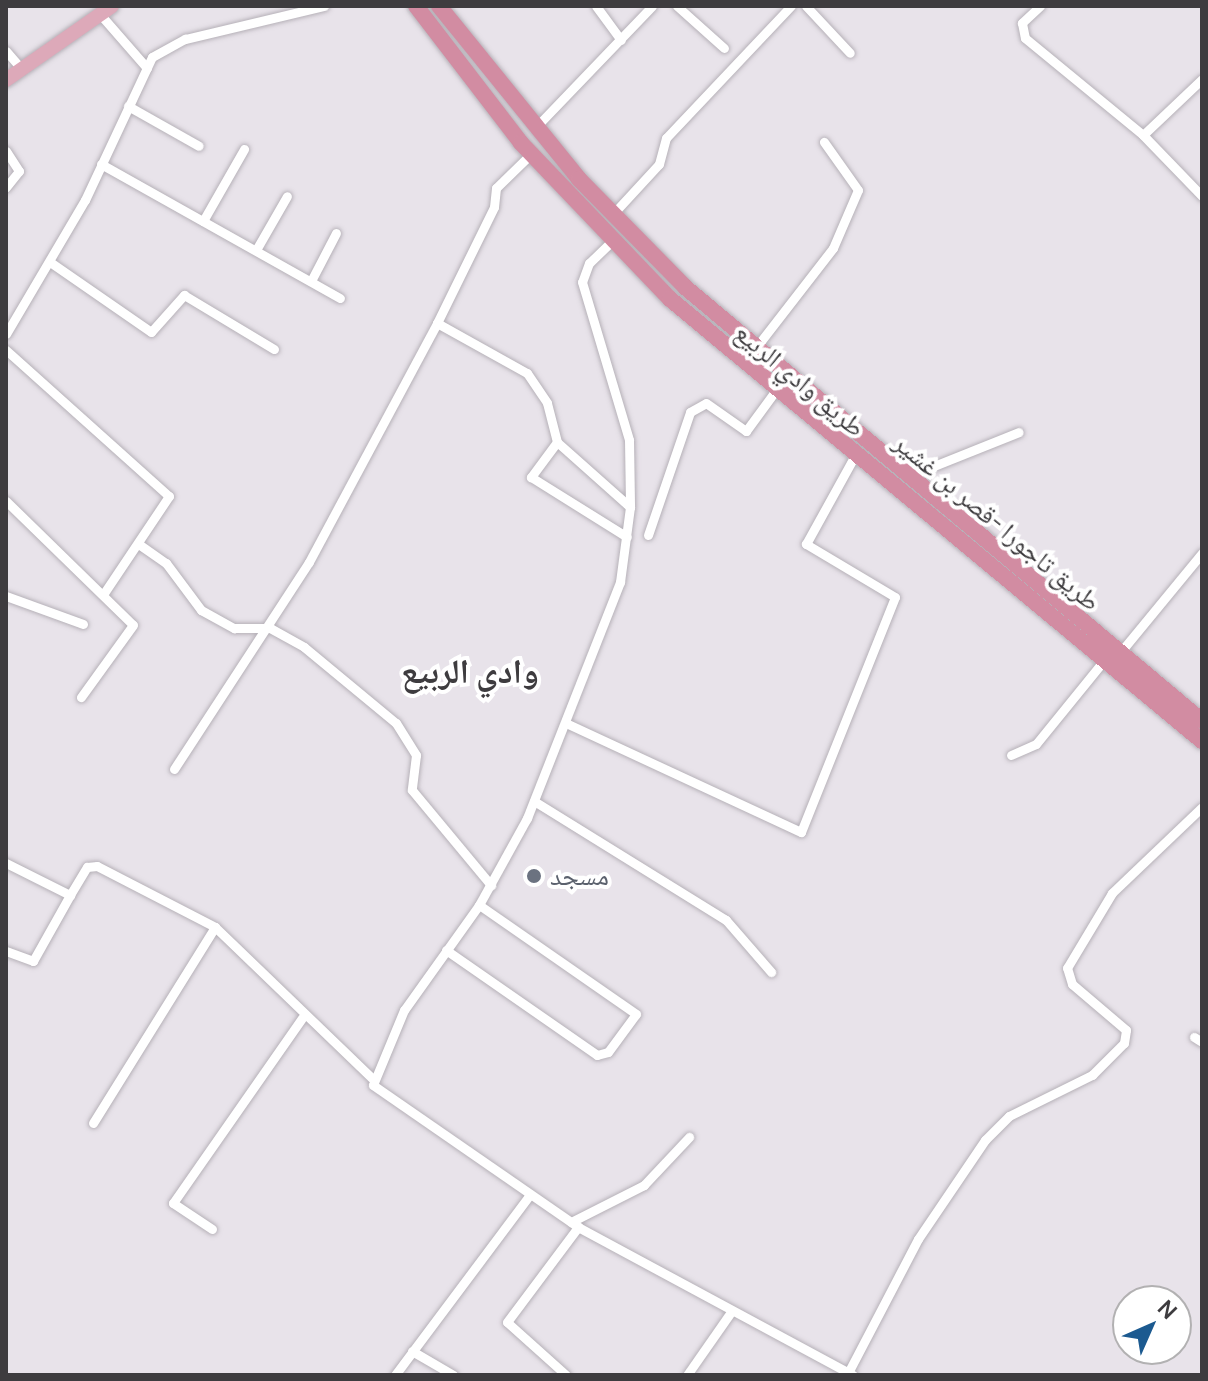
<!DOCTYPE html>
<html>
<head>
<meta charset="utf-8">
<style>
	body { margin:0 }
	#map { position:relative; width:1208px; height:1381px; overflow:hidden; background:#e8e3ea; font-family:Manrope,"Noto Naskh Arabic",sans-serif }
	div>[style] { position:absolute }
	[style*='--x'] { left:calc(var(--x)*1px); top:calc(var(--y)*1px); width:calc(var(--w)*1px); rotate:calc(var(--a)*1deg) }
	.roads { filter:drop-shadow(0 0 2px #b6b1b8) drop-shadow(0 0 2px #b6b1b8) }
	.minor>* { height:9px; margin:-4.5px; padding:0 4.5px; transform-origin:4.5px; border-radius:4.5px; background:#fff }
	.primary>* { height:14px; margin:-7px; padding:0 7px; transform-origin:7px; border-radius:7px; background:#dda9b9 }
	.trunk>* { height:16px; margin:-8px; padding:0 8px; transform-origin:8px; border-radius:8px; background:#d28ca2 }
	.dots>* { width:22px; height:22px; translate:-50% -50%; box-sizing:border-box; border:4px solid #fff; border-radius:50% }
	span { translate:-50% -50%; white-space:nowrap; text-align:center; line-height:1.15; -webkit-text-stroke:8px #fff; paint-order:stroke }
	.street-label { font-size:26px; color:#3e3c3f }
	.worship-label { font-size:26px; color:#5b616d }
	.left { translate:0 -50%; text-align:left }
	.district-label { font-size:34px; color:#3e3c3f; font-weight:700 }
	.frame { position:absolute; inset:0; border:8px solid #3e3c3f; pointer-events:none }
	.north { position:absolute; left:1112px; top:1285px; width:80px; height:80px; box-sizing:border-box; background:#fff; border:2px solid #b2b1b2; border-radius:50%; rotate:45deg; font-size:22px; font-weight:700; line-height:32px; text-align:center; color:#3e3c3f }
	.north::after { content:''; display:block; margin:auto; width:28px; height:36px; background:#1c5a90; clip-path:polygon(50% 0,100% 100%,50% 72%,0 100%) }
</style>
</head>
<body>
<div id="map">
	<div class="roads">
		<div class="minor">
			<div style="--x:596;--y:6;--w:42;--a:53.7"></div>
			<div style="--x:677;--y:6;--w:63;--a:41.8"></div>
			<div style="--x:806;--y:6;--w:64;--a:46.9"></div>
			<div style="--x:1040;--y:6;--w:25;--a:137"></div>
			<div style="--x:1022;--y:23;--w:15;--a:79"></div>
			<div style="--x:1025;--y:38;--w:153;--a:39.4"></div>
			<div style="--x:1143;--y:135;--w:85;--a:46"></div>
			<div style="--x:99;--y:13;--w:73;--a:48.9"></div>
			<div style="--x:6;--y:51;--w:23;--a:49"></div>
			<div style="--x:128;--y:106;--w:81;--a:29.4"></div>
			<div style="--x:535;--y:128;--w:169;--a:-46.2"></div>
			<div style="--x:1143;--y:135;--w:81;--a:-43.5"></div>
			<div style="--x:6;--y:151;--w:24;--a:57"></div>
			<div style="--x:19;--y:171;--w:21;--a:129"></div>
			<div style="--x:101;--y:164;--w:274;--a:29.3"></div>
			<div style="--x:612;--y:215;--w:69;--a:-47.3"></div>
			<div style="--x:659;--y:164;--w:27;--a:-75"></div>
			<div style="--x:666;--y:138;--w:182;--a:-46.6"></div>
			<div style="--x:203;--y:221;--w:83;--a:-60.3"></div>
			<div style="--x:612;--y:241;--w:32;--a:136"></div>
			<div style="--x:589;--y:263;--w:20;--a:110"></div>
			<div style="--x:582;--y:282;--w:165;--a:73.4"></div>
			<div style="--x:629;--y:440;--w:67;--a:89.1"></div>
			<div style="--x:630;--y:507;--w:76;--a:97.6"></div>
			<div style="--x:620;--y:582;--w:254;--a:111.5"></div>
			<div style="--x:527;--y:818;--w:99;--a:118.9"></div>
			<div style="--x:479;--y:905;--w:129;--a:125.5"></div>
			<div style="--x:404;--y:1010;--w:81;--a:112.5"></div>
			<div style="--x:373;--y:1085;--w:249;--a:34.7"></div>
			<div style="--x:578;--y:1227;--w:312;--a:28.3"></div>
			<div style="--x:256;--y:250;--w:62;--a:-60.1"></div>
			<div style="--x:50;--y:262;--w:123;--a:34.7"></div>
			<div style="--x:151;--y:332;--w:50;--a:-48.3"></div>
			<div style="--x:184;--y:295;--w:105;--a:31"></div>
			<div style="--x:311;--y:281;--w:54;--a:-62.5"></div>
			<div style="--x:437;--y:323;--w:103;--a:29.1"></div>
			<div style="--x:527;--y:373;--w:36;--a:56"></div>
			<div style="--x:547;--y:403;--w:40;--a:75.6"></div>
			<div style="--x:557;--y:442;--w:98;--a:41.7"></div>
			<div style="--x:6;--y:334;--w:156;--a:-59.5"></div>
			<div style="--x:85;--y:200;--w:158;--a:-64.9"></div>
			<div style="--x:152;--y:57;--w:38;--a:-29"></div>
			<div style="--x:185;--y:39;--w:143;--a:-13.4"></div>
			<div style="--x:6;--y:350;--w:219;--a:41.9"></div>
			<div style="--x:169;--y:496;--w:117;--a:123.8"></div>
			<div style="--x:754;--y:350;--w:129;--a:-52.2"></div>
			<div style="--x:833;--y:248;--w:63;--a:-66.7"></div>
			<div style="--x:858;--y:190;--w:59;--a:-125.3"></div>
			<div style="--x:557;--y:442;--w:44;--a:126.6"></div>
			<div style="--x:531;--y:477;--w:113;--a:32"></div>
			<div style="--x:909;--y:476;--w:118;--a:-21.8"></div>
			<div style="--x:6;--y:501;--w:177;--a:44.3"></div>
			<div style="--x:133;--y:625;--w:89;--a:125.8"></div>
			<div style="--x:648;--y:535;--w:130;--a:-71.1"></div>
			<div style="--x:690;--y:412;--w:18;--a:-29"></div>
			<div style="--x:706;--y:403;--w:49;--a:35"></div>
			<div style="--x:746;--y:431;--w:51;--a:-53.8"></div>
			<div style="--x:140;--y:545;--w:32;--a:35"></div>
			<div style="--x:166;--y:563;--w:59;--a:53.3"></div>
			<div style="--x:201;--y:610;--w:38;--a:29"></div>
			<div style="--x:234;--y:628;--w:36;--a:0"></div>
			<div style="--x:270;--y:628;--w:39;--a:29"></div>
			<div style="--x:304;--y:647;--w:119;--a:39.6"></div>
			<div style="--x:396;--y:723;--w:38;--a:58"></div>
			<div style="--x:416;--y:755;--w:35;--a:97"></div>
			<div style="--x:412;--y:790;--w:124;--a:50.3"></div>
			<div style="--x:6;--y:596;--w:82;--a:20"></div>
			<div style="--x:1119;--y:654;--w:131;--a:-50.6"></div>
			<div style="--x:568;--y:724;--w:257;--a:24.9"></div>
			<div style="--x:801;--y:832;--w:253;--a:-68.2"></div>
			<div style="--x:895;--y:597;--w:104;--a:-149.2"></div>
			<div style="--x:806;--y:544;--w:99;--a:-61.1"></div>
			<div style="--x:1011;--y:755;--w:27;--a:-24"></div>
			<div style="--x:1036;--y:744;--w:109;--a:-50.9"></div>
			<div style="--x:174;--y:769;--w:247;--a:-56.9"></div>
			<div style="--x:309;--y:562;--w:271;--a:-61.8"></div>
			<div style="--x:437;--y:323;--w:129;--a:-63.8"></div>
			<div style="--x:494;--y:207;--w:19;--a:-84"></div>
			<div style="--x:496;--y:188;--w:49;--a:-44.2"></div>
			<div style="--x:534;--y:801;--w:226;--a:31.8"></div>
			<div style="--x:726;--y:920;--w:69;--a:49.1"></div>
			<div style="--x:6;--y:863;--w:72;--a:26.6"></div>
			<div style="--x:70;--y:895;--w:33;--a:-59"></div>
			<div style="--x:87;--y:867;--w:10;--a:-6"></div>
			<div style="--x:97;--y:866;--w:133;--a:27.3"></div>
			<div style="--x:215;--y:927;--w:218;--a:43.9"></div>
			<div style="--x:446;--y:950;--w:184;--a:34.8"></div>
			<div style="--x:597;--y:1055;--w:11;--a:-15"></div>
			<div style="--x:608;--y:1052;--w:47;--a:-53.6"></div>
			<div style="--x:636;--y:1014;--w:191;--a:-145.2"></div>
			<div style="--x:6;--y:951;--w:29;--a:20"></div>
			<div style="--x:33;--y:961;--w:76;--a:-60.7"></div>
			<div style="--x:1194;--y:1037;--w:9;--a:32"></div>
			<div style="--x:93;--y:1123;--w:231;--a:-58.1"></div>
			<div style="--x:571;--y:1222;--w:82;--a:-26.9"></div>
			<div style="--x:644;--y:1185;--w:66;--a:-46.8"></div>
			<div style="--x:212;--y:1229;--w:47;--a:-146.3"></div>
			<div style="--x:173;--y:1203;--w:226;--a:-55.1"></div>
			<div style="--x:412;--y:1351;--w:48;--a:30.3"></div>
			<div style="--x:849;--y:1371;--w:149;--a:-62.4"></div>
			<div style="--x:918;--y:1239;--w:120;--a:-55.9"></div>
			<div style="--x:985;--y:1140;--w:34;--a:-45"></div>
			<div style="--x:1009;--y:1116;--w:93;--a:-26.3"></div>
			<div style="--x:1092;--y:1075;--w:45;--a:-45"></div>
			<div style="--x:1124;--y:1043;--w:13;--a:-81"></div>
			<div style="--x:1126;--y:1030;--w:71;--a:-139.6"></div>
			<div style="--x:1072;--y:984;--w:17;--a:-107"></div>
			<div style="--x:1067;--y:968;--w:87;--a:-59"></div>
			<div style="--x:1112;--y:893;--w:124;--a:-43.7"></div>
			<div style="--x:395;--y:1375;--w:224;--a:-53.2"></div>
			<div style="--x:566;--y:1375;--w:79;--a:-138.1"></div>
			<div style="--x:507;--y:1322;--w:119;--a:-53.2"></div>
			<div style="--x:687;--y:1375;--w:77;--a:-55.1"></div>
		</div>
		<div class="primary">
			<div style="--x:6;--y:80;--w:129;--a:-34.9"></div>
		</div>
		<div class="trunk">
			<div style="--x:416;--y:6;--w:173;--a:52.5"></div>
			<div style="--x:521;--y:143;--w:216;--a:46.3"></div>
			<div style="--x:670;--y:299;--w:692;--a:39.72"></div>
			<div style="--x:439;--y:6;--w:223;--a:51"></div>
			<div style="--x:579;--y:179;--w:151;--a:45.5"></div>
			<div style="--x:685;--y:287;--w:675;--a:40.01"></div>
		</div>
	</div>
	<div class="dots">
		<div style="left:534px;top:876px;background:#6b7280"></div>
	</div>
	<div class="street-label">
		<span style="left:800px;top:380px;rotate:40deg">طريق وادي الربيع</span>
		<span style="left:997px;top:522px;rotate:40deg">طريق تاجورا -قصر بن غشير</span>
	</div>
	<div class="worship-label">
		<span class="left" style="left:550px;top:876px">مسجد</span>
	</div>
	<div class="district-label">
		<span style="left:470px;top:671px">وادي الربيع</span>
	</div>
	<div class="frame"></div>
	<div class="north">N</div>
</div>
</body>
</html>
